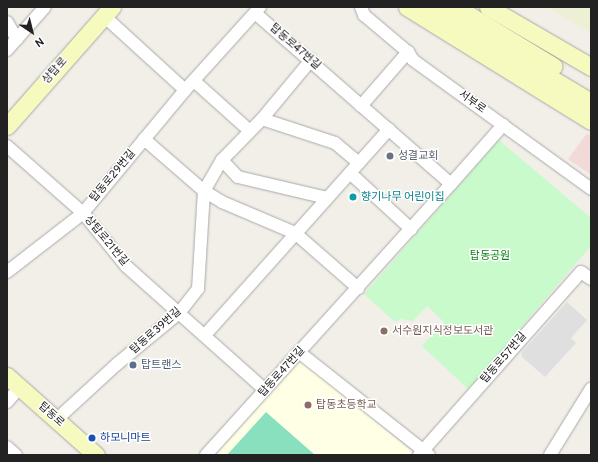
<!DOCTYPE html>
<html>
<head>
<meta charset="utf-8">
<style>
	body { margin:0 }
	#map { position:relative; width:598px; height:462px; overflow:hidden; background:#f2efe9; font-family:Overpass,"Noto Sans KR",sans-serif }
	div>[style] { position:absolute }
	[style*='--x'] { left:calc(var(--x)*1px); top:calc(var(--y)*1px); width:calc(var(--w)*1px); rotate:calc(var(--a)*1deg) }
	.residential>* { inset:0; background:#e0dfdf }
	.commercial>* { inset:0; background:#f2dad9 }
	.education>* { inset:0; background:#ffffe5 }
	.farmland>* { inset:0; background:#eef0d5 }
	.park>* { inset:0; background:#c8facc }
	.pitch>* { inset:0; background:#88e0be }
	.roads { filter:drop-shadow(0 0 1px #a9a9a9) drop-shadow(0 0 1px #a9a9a9) }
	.street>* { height:12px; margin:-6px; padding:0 6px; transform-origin:6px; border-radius:6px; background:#fff }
	.secondary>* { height:17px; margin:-8.5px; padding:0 8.5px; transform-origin:8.5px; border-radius:8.5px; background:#f7fabf }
	.dots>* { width:11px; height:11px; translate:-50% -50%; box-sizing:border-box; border:2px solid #fff; border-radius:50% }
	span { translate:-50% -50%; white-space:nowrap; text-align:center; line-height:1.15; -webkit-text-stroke:3px #fff; paint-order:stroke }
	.street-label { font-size:11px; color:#222 }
	.worship-label { font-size:11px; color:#5b616d }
	.left { translate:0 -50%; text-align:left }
	.culture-label { font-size:11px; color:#0d838f }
	.park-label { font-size:11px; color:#0c8416 }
	.education-label { font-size:11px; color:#785e54 }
	.service-label { font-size:11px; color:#4e5e75 }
	.transit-label { font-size:11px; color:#164399 }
	.frame { position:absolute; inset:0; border:8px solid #222; pointer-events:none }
	.north { position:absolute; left:12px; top:12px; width:40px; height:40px; -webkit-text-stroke:3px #fff; paint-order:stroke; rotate:145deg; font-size:11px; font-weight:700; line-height:16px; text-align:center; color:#222 }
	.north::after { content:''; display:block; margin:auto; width:14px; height:18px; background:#222; clip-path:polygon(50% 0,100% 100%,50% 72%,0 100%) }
</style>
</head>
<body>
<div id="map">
	<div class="residential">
		<div style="clip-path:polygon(567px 302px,587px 320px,571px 338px,576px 343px,545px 377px,522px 357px,522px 352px)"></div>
	</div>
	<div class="commercial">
		<div style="clip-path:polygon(587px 133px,591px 136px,591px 175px,568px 159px)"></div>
	</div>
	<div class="education">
		<div style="clip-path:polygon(301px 359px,412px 452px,409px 455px,215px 455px)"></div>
	</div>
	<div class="farmland">
		<div style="clip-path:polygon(546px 7px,591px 7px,591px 33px)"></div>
	</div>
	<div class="park">
		<div style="clip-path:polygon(499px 140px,591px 218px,591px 246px,468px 389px,422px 346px,444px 322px,427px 306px,413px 321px,401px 319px,395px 322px,364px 294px)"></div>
	</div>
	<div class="pitch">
		<div style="clip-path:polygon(266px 412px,315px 455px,227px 455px)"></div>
	</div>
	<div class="roads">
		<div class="street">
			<div style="--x:361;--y:7;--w:9;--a:69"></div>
			<div style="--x:364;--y:15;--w:57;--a:40.1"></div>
			<div style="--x:408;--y:52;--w:9;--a:58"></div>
			<div style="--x:413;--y:60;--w:220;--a:35.9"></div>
			<div style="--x:104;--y:16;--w:110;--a:42.4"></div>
			<div style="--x:7;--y:22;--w:20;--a:60"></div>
			<div style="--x:7;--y:50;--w:57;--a:-48.5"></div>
			<div style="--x:194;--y:81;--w:75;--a:41.8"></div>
			<div style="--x:361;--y:106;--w:72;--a:-49"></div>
			<div style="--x:262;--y:119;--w:77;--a:18.2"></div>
			<div style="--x:335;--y:143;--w:31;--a:40"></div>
			<div style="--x:144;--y:139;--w:79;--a:40.9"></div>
			<div style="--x:204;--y:191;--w:21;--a:31"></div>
			<div style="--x:222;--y:202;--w:79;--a:23"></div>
			<div style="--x:295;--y:233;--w:84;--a:41.1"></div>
			<div style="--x:7;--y:146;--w:101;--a:41.4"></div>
			<div style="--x:83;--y:213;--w:68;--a:50.9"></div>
			<div style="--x:126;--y:266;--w:186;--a:41.7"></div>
			<div style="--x:222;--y:160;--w:23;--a:47"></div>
			<div style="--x:238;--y:177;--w:91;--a:13.3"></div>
			<div style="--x:350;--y:173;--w:83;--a:42.6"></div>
			<div style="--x:451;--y:184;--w:79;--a:-48.6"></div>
			<div style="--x:7;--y:272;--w:96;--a:-37.8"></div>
			<div style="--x:83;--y:213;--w:160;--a:-50.3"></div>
			<div style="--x:185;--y:90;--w:112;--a:-47.9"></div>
			<div style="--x:205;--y:335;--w:276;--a:-48.2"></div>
			<div style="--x:300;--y:353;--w:164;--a:38.3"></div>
			<div style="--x:7;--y:402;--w:20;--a:-49"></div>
			<div style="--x:56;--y:420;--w:83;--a:-42.6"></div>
			<div style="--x:117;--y:364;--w:80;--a:-39.4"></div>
			<div style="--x:179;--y:313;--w:31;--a:-52"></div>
			<div style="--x:198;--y:289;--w:98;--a:-86.5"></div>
			<div style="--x:204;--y:191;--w:36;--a:-60"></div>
			<div style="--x:222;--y:160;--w:57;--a:-45.7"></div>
			<div style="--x:262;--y:119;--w:77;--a:-50.3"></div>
			<div style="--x:7;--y:447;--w:12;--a:42"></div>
			<div style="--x:206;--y:455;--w:365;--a:-47.9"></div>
			<div style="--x:451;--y:184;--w:260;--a:-138.9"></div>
			<div style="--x:419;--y:455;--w:244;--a:-48.5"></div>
			<div style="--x:581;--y:272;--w:12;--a:35"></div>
			<div style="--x:550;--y:455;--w:78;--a:-58.2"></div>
		</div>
		<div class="secondary">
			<div style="--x:407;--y:7;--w:216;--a:31.8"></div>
			<div style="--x:432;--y:7;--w:185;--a:30.9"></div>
			<div style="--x:456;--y:7;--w:114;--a:31.3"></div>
			<div style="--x:488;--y:7;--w:119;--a:30.2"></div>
			<div style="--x:7;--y:126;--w:159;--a:-48.6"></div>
			<div style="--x:7;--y:376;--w:119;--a:41.6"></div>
		</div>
	</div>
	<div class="dots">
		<div style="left:390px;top:156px;background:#6b7280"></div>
		<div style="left:353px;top:197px;background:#0f9aa8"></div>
		<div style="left:384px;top:331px;background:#8d6e63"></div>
		<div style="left:133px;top:365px;background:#5c6f8a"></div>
		<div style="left:308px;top:405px;background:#8d6e63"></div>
		<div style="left:92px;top:438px;background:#1a4fb4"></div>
	</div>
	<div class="street-label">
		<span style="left:295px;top:47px;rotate:41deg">탑동로47번길</span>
		<span style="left:55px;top:71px;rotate:-49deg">상탑로</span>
		<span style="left:472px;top:102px;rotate:36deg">서부로</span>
		<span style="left:113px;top:176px;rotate:-50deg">탑동로29번길</span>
		<span style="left:106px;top:241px;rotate:50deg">상탑로21번길</span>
		<span style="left:156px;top:331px;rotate:-41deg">탑동로39번길</span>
		<span style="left:504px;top:358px;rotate:-49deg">탑동로57번길</span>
		<span style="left:282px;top:372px;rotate:-48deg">탑동로47번길</span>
		<span style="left:51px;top:415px;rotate:42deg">탑동로</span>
	</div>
	<div class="worship-label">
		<span class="left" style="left:398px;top:156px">성결교회</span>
	</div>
	<div class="culture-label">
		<span class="left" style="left:361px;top:197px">향기나무 어린이집</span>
	</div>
	<div class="park-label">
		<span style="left:490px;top:256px">탑동공원</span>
	</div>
	<div class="education-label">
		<span class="left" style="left:392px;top:331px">서수원지식정보도서관</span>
		<span class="left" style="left:316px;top:405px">탑동초등학교</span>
	</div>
	<div class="service-label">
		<span class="left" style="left:141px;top:365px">탑트랜스</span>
	</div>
	<div class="transit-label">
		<span class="left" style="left:100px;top:438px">하모니마트</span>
	</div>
	<div class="frame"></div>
	<div class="north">N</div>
</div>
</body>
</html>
